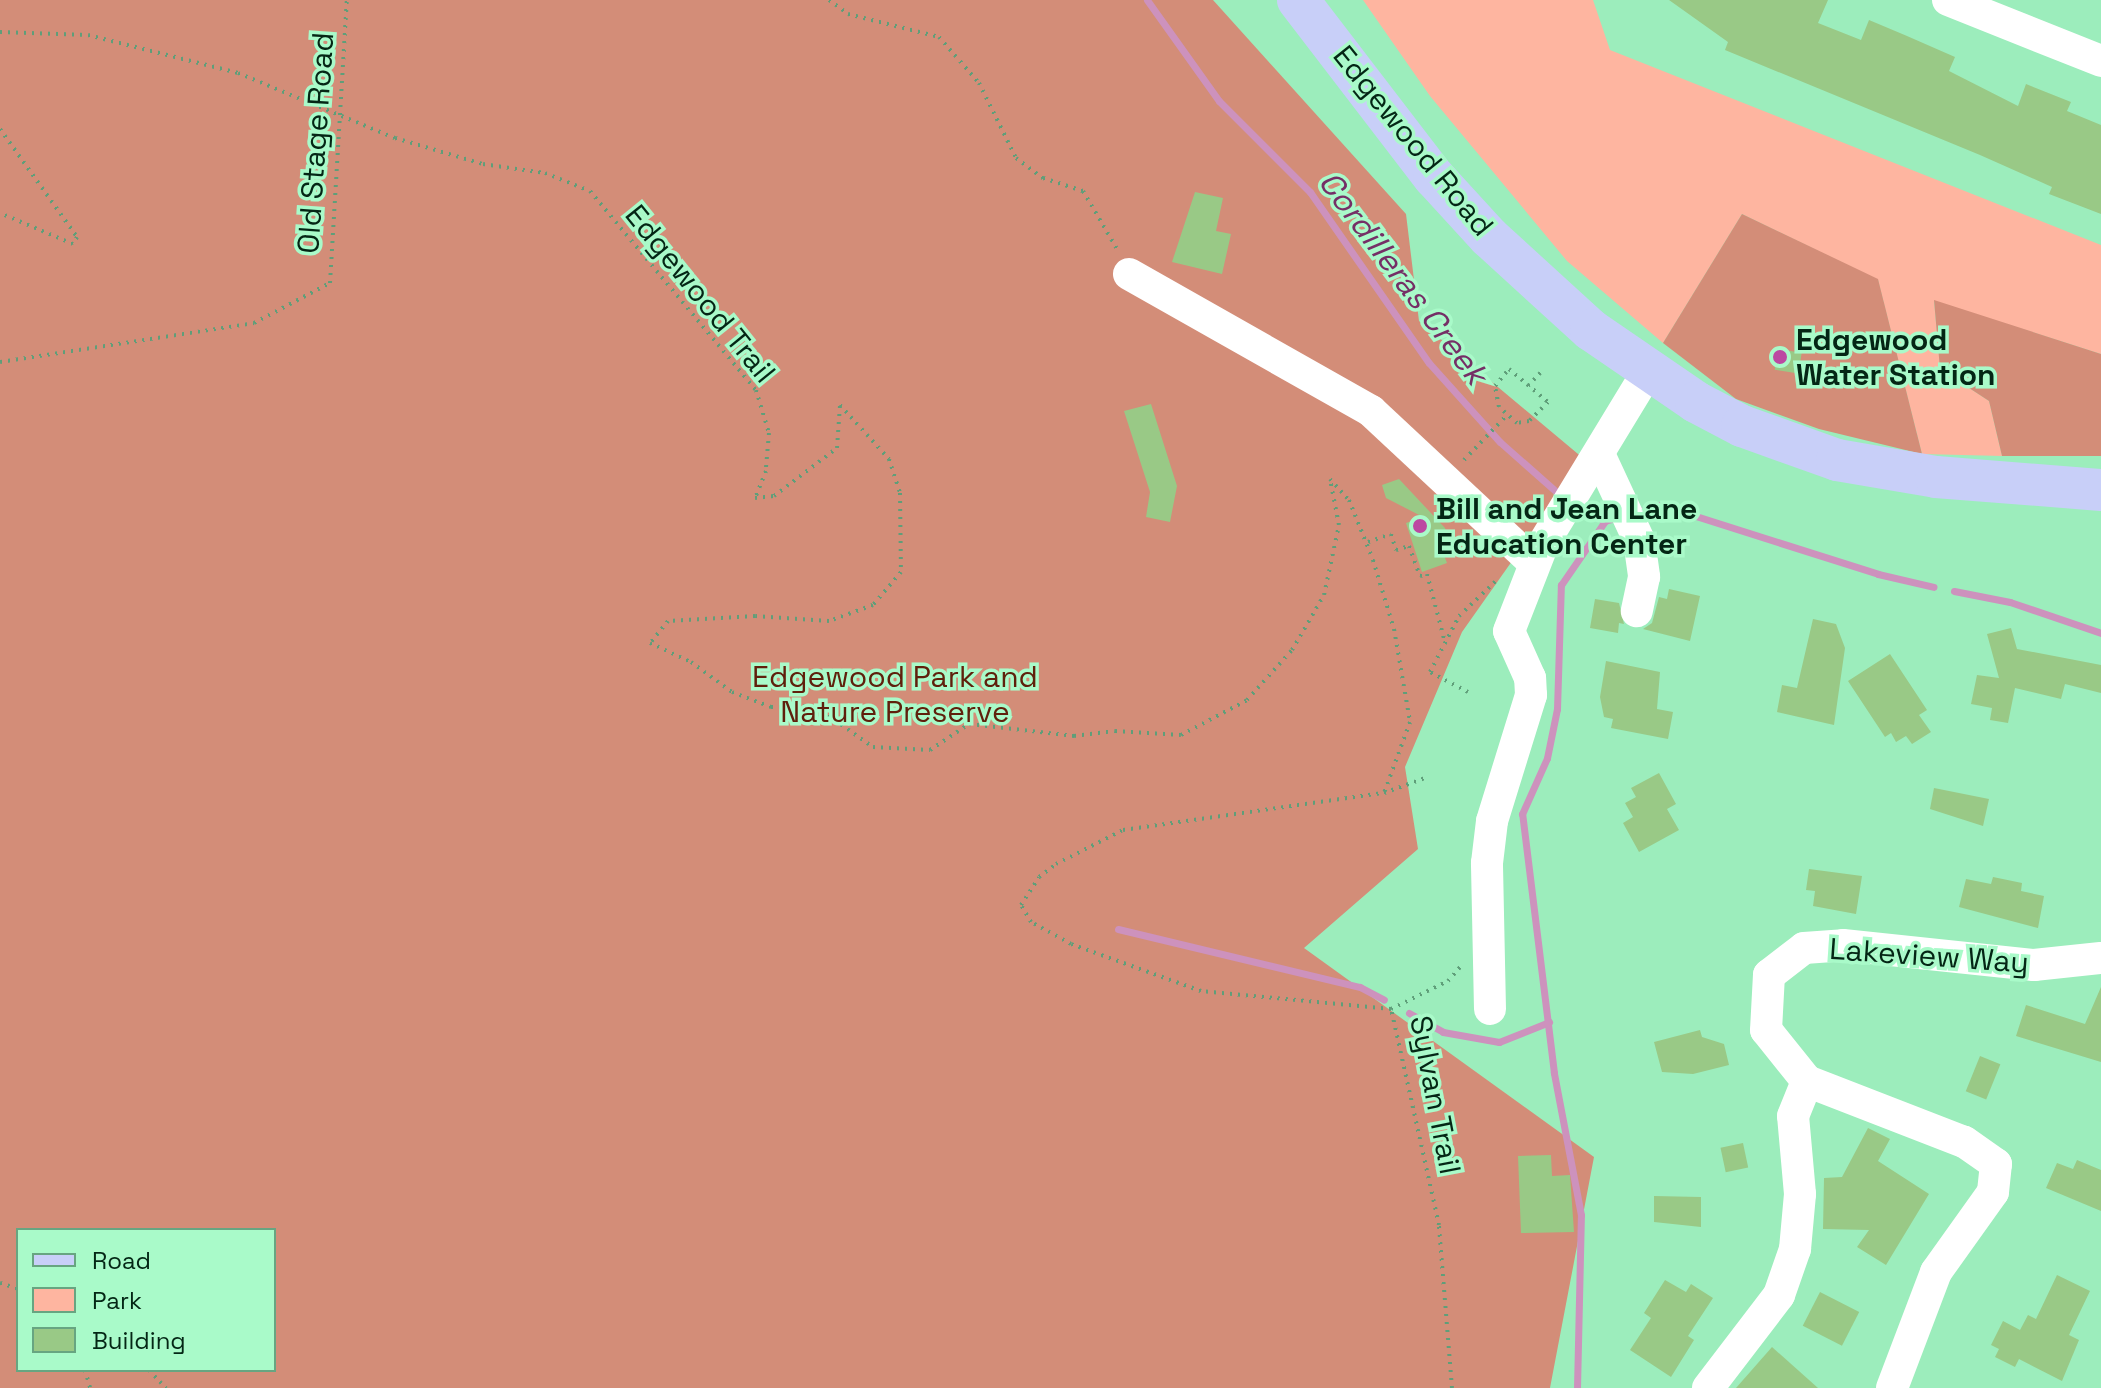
<!DOCTYPE html>
<html>
<head>
<meta charset="utf-8">
<style>
	body { margin:0 }
	#map { position:relative; width:2101px; height:1388px; overflow:hidden; background:#9cedbc; font-family:"Space Grotesk",sans-serif }
	div>[style] { position:absolute }
	[style*='--x'] { left:calc(var(--x)*1px); top:calc(var(--y)*1px); width:calc(var(--w)*1px); rotate:calc(var(--a)*1deg) }
	.green>* { inset:0; background:#feb5a0 }
	.forest>* { inset:0; background:#d38d78 }
	.stream>* { height:7px; margin:-3.5px; padding:0 3.5px; transform-origin:3.5px; border-radius:3.5px; background:#cd92bd }
	.building>* { inset:0; background:#99c986; transform-origin:0 0 }
	.path>* { height:4px; margin-top:-2px; transform-origin:0; background:repeating-linear-gradient(90deg,#5f9e79 0 2px,transparent 0 8px) }
	.minor>* { height:32px; margin:-16px; padding:0 16px; transform-origin:16px; border-radius:16px; background:#fff }
	.major>* { height:42px; margin:-21px; padding:0 21px; transform-origin:21px; border-radius:21px; background:#c8cff8 }
	.dots>* { width:22px; height:22px; translate:-50% -50%; box-sizing:border-box; border:4px solid #a9fac9; border-radius:50% }
	span { translate:-50% -50%; white-space:nowrap; text-align:center; line-height:1.15; -webkit-text-stroke:7px #a9fac9; paint-order:stroke }
	.street-label { font-size:30px; color:#042615 }
	.poi-label { font-size:30px; color:#042615; font-weight:700 }
	.left { translate:0 -50%; text-align:left }
	.park-label { font-size:30px; color:#5f200c }
	.water-label { font-size:32px; color:#752f66; font-style:italic }
	.legend { position:absolute; left:16px; top:1228px; width:260px; height:144px; box-sizing:border-box; background:#a9fac9; border:2px solid #67a581; margin:0; padding:10px 14px; list-style:none; font-size:24px; color:#042615 }
	.legend li { display:flex; align-items:center; gap:16px; height:40px }
	.legend b { width:40px; border:2px solid #67a581 }
</style>
</head>
<body>
<div id="map">
	<div class="green">
		<div style="clip-path:polygon(1363px 0,1593px 0,1610px 50px,2101px 245px,2101px 354px,1934px 301px,1940px 369px,1989px 401px,2002px 456px,1922px 454px,1878px 280px,1742px 214px,1663px 343px,1567px 261px,1430px 96px)"></div>
	</div>
	<div class="forest">
		<div style="clip-path:polygon(evenodd,0 0,1213px 0,1406px 214px,1419px 321px,1584px 459px,1462px 632px,1405px 767px,1418px 849px,1304px 948px,1594px 1157px,1550px 1388px,0 1388px,0 0,18px 1230px,274px 1230px,274px 1370px,18px 1370px,18px 1230px)"></div>
		<div style="clip-path:polygon(1742px 214px,1878px 279px,1922px 454px,1819px 429px,1736px 399px,1663px 343px)"></div>
		<div style="clip-path:polygon(1934px 300px,2101px 354px,2101px 456px,2002px 456px,1989px 401px,1940px 369px)"></div>
	</div>
	<div class="stream">
		<div style="--x:1147;--y:0;--w:124;--a:54.5"></div>
		<div style="--x:1219;--y:101;--w:129;--a:45"></div>
		<div style="--x:1310;--y:192;--w:208;--a:55.2"></div>
		<div style="--x:1429;--y:363;--w:106;--a:48.1"></div>
		<div style="--x:1500;--y:442;--w:81;--a:41.5"></div>
		<div style="--x:1575;--y:504;--w:34;--a:30"></div>
		<div style="--x:1605;--y:521;--w:14;--a:-17"></div>
		<div style="--x:1634;--y:513;--w:28;--a:-17"></div>
		<div style="--x:1661;--y:505;--w:228;--a:17.6"></div>
		<div style="--x:1878;--y:574;--w:57;--a:13.1"></div>
		<div style="--x:1954;--y:591;--w:57;--a:11.1"></div>
		<div style="--x:2010;--y:602;--w:96;--a:18.8"></div>
		<div style="--x:1118;--y:929;--w:249;--a:13.5"></div>
		<div style="--x:1360;--y:987;--w:27;--a:28"></div>
		<div style="--x:1409;--y:1013;--w:39;--a:29"></div>
		<div style="--x:1443;--y:1032;--w:57;--a:10.1"></div>
		<div style="--x:1499;--y:1042;--w:54;--a:-21.8"></div>
		<div style="--x:1577;--y:1388;--w:173;--a:-88.7"></div>
		<div style="--x:1581;--y:1215;--w:145;--a:-100.8"></div>
		<div style="--x:1554;--y:1073;--w:261;--a:-97"></div>
		<div style="--x:1522;--y:814;--w:61;--a:-65.9"></div>
		<div style="--x:1547;--y:758;--w:50;--a:-78.5"></div>
		<div style="--x:1557;--y:709;--w:124;--a:-88.2"></div>
		<div style="--x:1561;--y:585;--w:78;--a:-55.5"></div>
	</div>
	<div class="building">
		<div style="clip-path:polygon(1669px 0,1828px 0,1818px 23px,1861px 40px,1869px 20px,1907px 36px,1955px 57px,1949px 71px,2018px 106px,2026px 84px,2071px 102px,2067px 111px,2101px 125px,2101px 214px,2049px 194px,2052px 187px,1980px 155px,1725px 50px,1728px 42px)"></div>
		<div style="clip-path:polygon(1195px 192px,1223px 198px,1216px 231px,1231px 234px,1222px 274px,1172px 262px)"></div>
		<div style="left:1778px;top:349px;width:24px;height:21px;rotate:9deg"></div>
		<div style="clip-path:polygon(1151px 404px,1177px 486px,1170px 522px,1146px 517px,1150px 492px,1124px 411px)"></div>
		<div style="clip-path:polygon(1399px 479px,1445px 528px,1451px 547px,1442px 550px,1447px 563px,1422px 572px,1406px 523px,1423px 517px,1386px 498px,1382px 485px)"></div>
		<div style="clip-path:polygon(1669px 589px,1700px 596px,1690px 641px,1643px 629px,1652px 623px,1659px 597px,1667px 599px)"></div>
		<div style="clip-path:polygon(1595px 599px,1619px 603px,1624px 624px,1619px 623px,1618px 633px,1590px 628px)"></div>
		<div style="clip-path:polygon(1813px 619px,1836px 624px,1845px 648px,1834px 725px,1777px 712px,1782px 685px,1797px 688px)"></div>
		<div style="clip-path:polygon(2011px 628px,2017px 649px,2101px 665px,2101px 693px,2065px 684px,2061px 699px,2015px 688px,2008px 723px,1990px 720px,1992px 708px,1971px 704px,1977px 675px,1999px 678px,1987px 634px)"></div>
		<div style="clip-path:polygon(1890px 654px,1927px 710px,1919px 715px,1931px 732px,1912px 744px,1906px 736px,1896px 742px,1891px 733px,1885px 737px,1848px 681px)"></div>
		<div style="clip-path:polygon(1606px 661px,1660px 672px,1657px 709px,1673px 712px,1668px 739px,1611px 728px,1613px 719px,1604px 717px,1600px 697px)"></div>
		<div style="clip-path:polygon(1659px 773px,1676px 804px,1667px 809px,1679px 830px,1639px 852px,1623px 823px,1633px 817px,1625px 803px,1636px 797px,1631px 788px)"></div>
		<div style="clip-path:polygon(1934px 788px,1989px 799px,1983px 826px,1930px 809px)"></div>
		<div style="clip-path:polygon(1809px 869px,1862px 876px,1856px 914px,1813px 906px,1815px 891px,1806px 890px)"></div>
		<div style="clip-path:polygon(1993px 877px,2022px 883px,2021px 891px,2044px 896px,2038px 928px,1959px 907px,1966px 879px,1991px 884px)"></div>
		<div style="clip-path:polygon(2101px 987px,2101px 1062px,2016px 1036px,2026px 1005px,2085px 1024px)"></div>
		<div style="clip-path:polygon(1700px 1030px,1702px 1037px,1724px 1044px,1729px 1065px,1693px 1074px,1662px 1072px,1654px 1042px)"></div>
		<div style="left:1980px;top:1056px;width:22px;height:38px;rotate:22deg"></div>
		<div style="clip-path:polygon(1868px 1128px,1890px 1139px,1878px 1161px,1929px 1194px,1886px 1265px,1857px 1247px,1869px 1230px,1823px 1229px,1824px 1178px,1842px 1177px)"></div>
		<div style="left:1743px;top:1143px;width:25px;height:23px;rotate:78deg"></div>
		<div style="clip-path:polygon(1551px 1155px,1552px 1176px,1570px 1175px,1574px 1232px,1521px 1233px,1518px 1156px)"></div>
		<div style="clip-path:polygon(2077px 1160px,2101px 1170px,2101px 1211px,2046px 1188px,2057px 1163px,2073px 1169px)"></div>
		<div style="clip-path:polygon(1654px 1196px,1701px 1197px,1701px 1227px,1654px 1222px)"></div>
		<div style="clip-path:polygon(2057px 1275px,2090px 1291px,2069px 1335px,2079px 1340px,2062px 1381px,2019px 1359px,2015px 1367px,1995px 1357px,1999px 1349px,1991px 1345px,2003px 1321px,2020px 1330px,2028px 1315px,2036px 1319px)"></div>
		<div style="clip-path:polygon(1665px 1280px,1686px 1292px,1691px 1284px,1713px 1298px,1688px 1336px,1694px 1340px,1671px 1377px,1630px 1350px,1651px 1318px,1644px 1313px)"></div>
		<div style="left:1820px;top:1292px;width:44px;height:38px;rotate:27deg"></div>
		<div style="clip-path:polygon(1772px 1347px,1818px 1388px,1736px 1388px)"></div>
	</div>
	<div class="path">
		<div style="--x:829;--y:0;--w:24;--a:36"></div>
		<div style="--x:848;--y:14;--w:94;--a:14.2"></div>
		<div style="--x:939;--y:37;--w:61;--a:49"></div>
		<div style="--x:979;--y:83;--w:84;--a:63.7"></div>
		<div style="--x:1016;--y:158;--w:34;--a:37"></div>
		<div style="--x:1043;--y:178;--w:42;--a:18"></div>
		<div style="--x:1083;--y:191;--w:67;--a:59.6"></div>
		<div style="--x:0;--y:32;--w:88;--a:2"></div>
		<div style="--x:88;--y:35;--w:155;--a:14.2"></div>
		<div style="--x:238;--y:73;--w:170;--a:22.5"></div>
		<div style="--x:395;--y:138;--w:92;--a:16.5"></div>
		<div style="--x:483;--y:164;--w:63;--a:8.3"></div>
		<div style="--x:545;--y:173;--w:48;--a:21.8"></div>
		<div style="--x:590;--y:191;--w:259;--a:50.2"></div>
		<div style="--x:756;--y:390;--w:45;--a:73.2"></div>
		<div style="--x:769;--y:433;--w:38;--a:95"></div>
		<div style="--x:766;--y:471;--w:29;--a:112"></div>
		<div style="--x:755;--y:498;--w:19;--a:-6"></div>
		<div style="--x:774;--y:496;--w:79;--a:-37.3"></div>
		<div style="--x:837;--y:448;--w:43;--a:-86"></div>
		<div style="--x:840;--y:405;--w:73;--a:47.8"></div>
		<div style="--x:889;--y:459;--w:36;--a:72"></div>
		<div style="--x:900;--y:493;--w:79;--a:89.3"></div>
		<div style="--x:901;--y:572;--w:43;--a:130.3"></div>
		<div style="--x:873;--y:605;--w:47;--a:160"></div>
		<div style="--x:829;--y:621;--w:74;--a:-176.1"></div>
		<div style="--x:755;--y:616;--w:87;--a:176.7"></div>
		<div style="--x:668;--y:621;--w:28;--a:129"></div>
		<div style="--x:650;--y:643;--w:45;--a:24.9"></div>
		<div style="--x:691;--y:662;--w:51;--a:36.2"></div>
		<div style="--x:732;--y:692;--w:42;--a:21"></div>
		<div style="--x:771;--y:707;--w:44;--a:-1.3"></div>
		<div style="--x:815;--y:706;--w:71;--a:35.3"></div>
		<div style="--x:873;--y:747;--w:57;--a:3"></div>
		<div style="--x:930;--y:750;--w:47;--a:-33.7"></div>
		<div style="--x:969;--y:724;--w:106;--a:6.5"></div>
		<div style="--x:1074;--y:736;--w:41;--a:-7"></div>
		<div style="--x:1115;--y:731;--w:66;--a:3.5"></div>
		<div style="--x:1181;--y:735;--w:75;--a:-27.9"></div>
		<div style="--x:1247;--y:700;--w:67;--a:-48"></div>
		<div style="--x:1292;--y:650;--w:64;--a:-59.8"></div>
		<div style="--x:1324;--y:595;--w:72;--a:-77.9"></div>
		<div style="--x:1339;--y:525;--w:47;--a:-101.1"></div>
		<div style="--x:1330;--y:479;--w:28;--a:48"></div>
		<div style="--x:1349;--y:500;--w:65;--a:68.2"></div>
		<div style="--x:1373;--y:560;--w:72;--a:73.1"></div>
		<div style="--x:1394;--y:629;--w:94;--a:80.2"></div>
		<div style="--x:1410;--y:722;--w:76;--a:110.1"></div>
		<div style="--x:0;--y:129;--w:133;--a:54.5"></div>
		<div style="--x:77;--y:237;--w:8;--a:120"></div>
		<div style="--x:73;--y:244;--w:79;--a:-157"></div>
		<div style="--x:0;--y:362;--w:257;--a:-8.7"></div>
		<div style="--x:254;--y:323;--w:86;--a:-27.8"></div>
		<div style="--x:330;--y:283;--w:284;--a:-86.6"></div>
		<div style="--x:1509;--y:369;--w:51;--a:40.2"></div>
		<div style="--x:1548;--y:402;--w:27;--a:135"></div>
		<div style="--x:1529;--y:421;--w:12;--a:171"></div>
		<div style="--x:1517;--y:423;--w:24;--a:-138"></div>
		<div style="--x:1499;--y:407;--w:21;--a:-101"></div>
		<div style="--x:1495;--y:386;--w:22;--a:-51"></div>
		<div style="--x:1528;--y:386;--w:22;--a:-47"></div>
		<div style="--x:1464;--y:460;--w:61;--a:-46.3"></div>
		<div style="--x:1368;--y:542;--w:24;--a:-19"></div>
		<div style="--x:1391;--y:534;--w:17;--a:73"></div>
		<div style="--x:1396;--y:550;--w:14;--a:-17"></div>
		<div style="--x:1409;--y:546;--w:32;--a:70"></div>
		<div style="--x:1420;--y:576;--w:7;--a:-16"></div>
		<div style="--x:1427;--y:574;--w:67;--a:75.3"></div>
		<div style="--x:1468;--y:692;--w:43;--a:-152.2"></div>
		<div style="--x:1430;--y:672;--w:63;--a:-62.6"></div>
		<div style="--x:1459;--y:616;--w:55;--a:-43.5"></div>
		<div style="--x:1391;--y:1009;--w:191;--a:-174.6"></div>
		<div style="--x:1201;--y:991;--w:138;--a:-160.1"></div>
		<div style="--x:1071;--y:944;--w:46;--a:-151.2"></div>
		<div style="--x:1031;--y:922;--w:20;--a:-120"></div>
		<div style="--x:1021;--y:905;--w:33;--a:-57"></div>
		<div style="--x:1039;--y:877;--w:21;--a:-37"></div>
		<div style="--x:1056;--y:864;--w:75;--a:-26.9"></div>
		<div style="--x:1123;--y:830;--w:264;--a:-8.1"></div>
		<div style="--x:1384;--y:793;--w:44;--a:-20.1"></div>
		<div style="--x:0;--y:1283;--w:19;--a:18"></div>
		<div style="--x:85;--y:1370;--w:19;--a:74"></div>
		<div style="--x:149;--y:1370;--w:25;--a:47"></div>
		<div style="--x:1452;--y:1388;--w:164;--a:-94.6"></div>
		<div style="--x:1439;--y:1225;--w:221;--a:-102.5"></div>
		<div style="--x:1391;--y:1009;--w:64;--a:-26.2"></div>
		<div style="--x:1448;--y:981;--w:21;--a:-49"></div>
	</div>
	<div class="minor">
		<div style="--x:1948;--y:0;--w:165;--a:21.7"></div>
		<div style="--x:1129;--y:274;--w:278;--a:29.5"></div>
		<div style="--x:1371;--y:411;--w:223;--a:43"></div>
		<div style="--x:1599;--y:454;--w:95;--a:65.1"></div>
		<div style="--x:1639;--y:540;--w:37;--a:82"></div>
		<div style="--x:1644;--y:577;--w:35;--a:102"></div>
		<div style="--x:1490;--y:1009;--w:146;--a:-91.2"></div>
		<div style="--x:1487;--y:863;--w:42;--a:-83.2"></div>
		<div style="--x:1492;--y:821;--w:132;--a:-72.8"></div>
		<div style="--x:1531;--y:695;--w:17;--a:-93"></div>
		<div style="--x:1530;--y:678;--w:51;--a:-114.1"></div>
		<div style="--x:1509;--y:631;--w:93;--a:-68.7"></div>
		<div style="--x:1543;--y:544;--w:202;--a:-58.7"></div>
		<div style="--x:1708;--y:1388;--w:117;--a:-52.6"></div>
		<div style="--x:1779;--y:1295;--w:49;--a:-70.8"></div>
		<div style="--x:1795;--y:1249;--w:55;--a:-84.8"></div>
		<div style="--x:1800;--y:1194;--w:78;--a:-95.1"></div>
		<div style="--x:1793;--y:1116;--w:38;--a:-68"></div>
		<div style="--x:1892;--y:1388;--w:124;--a:-69.2"></div>
		<div style="--x:1936;--y:1272;--w:98;--a:-54.5"></div>
		<div style="--x:1993;--y:1192;--w:28;--a:-84"></div>
		<div style="--x:1996;--y:1164;--w:39;--a:-145"></div>
		<div style="--x:1964;--y:1142;--w:168;--a:-158.8"></div>
		<div style="--x:1807;--y:1081;--w:65;--a:-128.8"></div>
		<div style="--x:1766;--y:1030;--w:55;--a:-86.9"></div>
		<div style="--x:1769;--y:975;--w:44;--a:-37.6"></div>
		<div style="--x:1804;--y:948;--w:39;--a:-4"></div>
		<div style="--x:1843;--y:945;--w:192;--a:6"></div>
		<div style="--x:2034;--y:965;--w:67;--a:-6"></div>
	</div>
	<div class="major">
		<div style="--x:1298;--y:0;--w:223;--a:52.5"></div>
		<div style="--x:1434;--y:177;--w:81;--a:47.5"></div>
		<div style="--x:1489;--y:237;--w:138;--a:42.4"></div>
		<div style="--x:1591;--y:330;--w:127;--a:34.4"></div>
		<div style="--x:1696;--y:402;--w:52;--a:27.6"></div>
		<div style="--x:1742;--y:426;--w:101;--a:19.7"></div>
		<div style="--x:1837;--y:460;--w:100;--a:9.7"></div>
		<div style="--x:1936;--y:477;--w:166;--a:4.5"></div>
	</div>
	<div class="dots">
		<div style="left:1780px;top:357px;background:#bc49a2"></div>
		<div style="left:1420px;top:526px;background:#bc49a2"></div>
	</div>
	<div class="street-label">
		<span style="left:1413px;top:141px;rotate:51deg">Edgewood Road</span>
		<span style="left:316px;top:143px;rotate:-86deg">Old Stage Road</span>
		<span style="left:700px;top:294px;rotate:51deg">Edgewood Trail</span>
		<span style="left:1929px;top:956px;rotate:4deg">Lakeview Way</span>
		<span style="left:1435px;top:1095px;rotate:79deg">Sylvan Trail</span>
	</div>
	<div class="poi-label">
		<span class="left" style="left:1796px;top:357px">Edgewood<br>Water Station</span>
		<span class="left" style="left:1436px;top:526px">Bill and Jean Lane<br>Education Center</span>
	</div>
	<div class="park-label">
		<span style="left:895px;top:694px">Edgewood Park and<br>Nature Preserve</span>
	</div>
	<div class="water-label">
		<span style="left:1403px;top:278px;rotate:53deg">Cordilleras Creek</span>
	</div>
	<ul class="legend">
	<li><b style="height:10px;background:#c8cff8"></b>Road</li>
	<li><b style="height:22px;background:#feb5a0"></b>Park</li>
	<li><b style="height:22px;background:#99c986"></b>Building</li>
	</ul>
</div>
</body>
</html>
